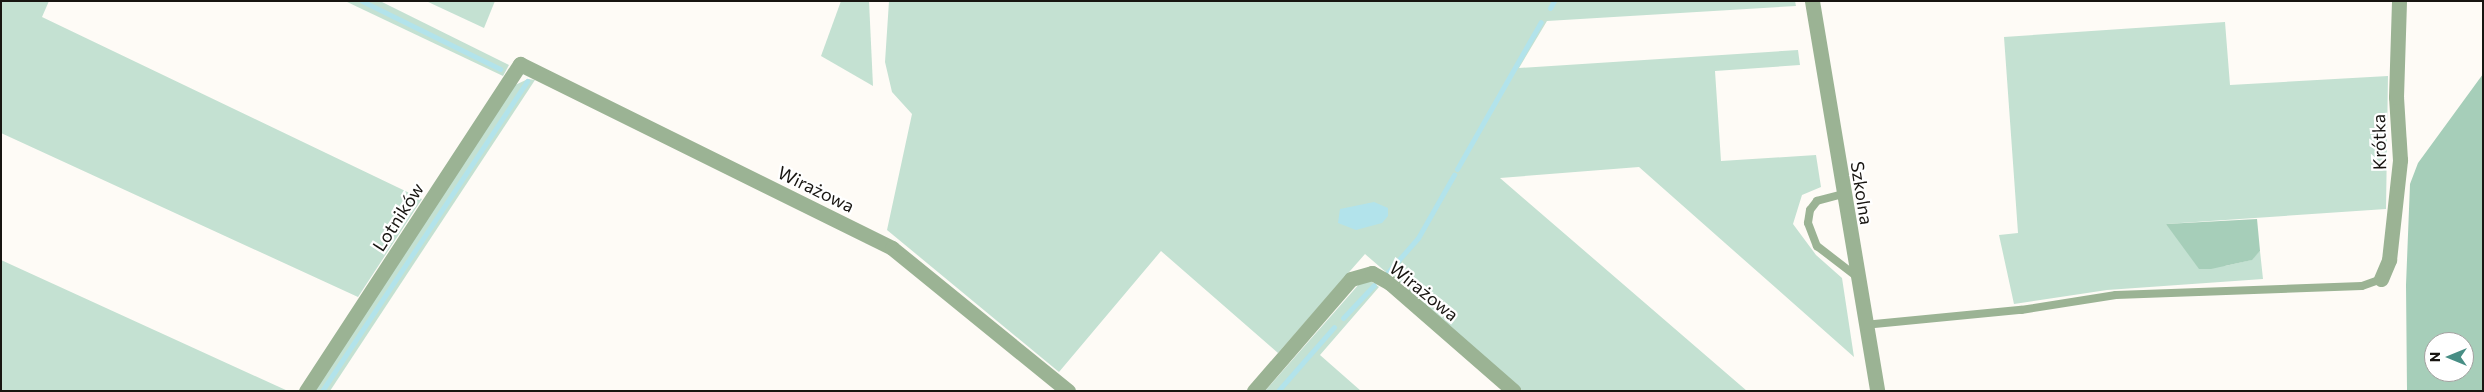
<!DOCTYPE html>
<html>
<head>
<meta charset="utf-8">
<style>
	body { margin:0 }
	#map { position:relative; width:2484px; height:392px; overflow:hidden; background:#fefbf6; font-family:Commissioner,sans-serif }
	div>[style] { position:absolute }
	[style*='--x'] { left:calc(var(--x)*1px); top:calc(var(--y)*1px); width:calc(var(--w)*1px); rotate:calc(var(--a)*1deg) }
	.green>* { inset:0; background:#c4e1d2 }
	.forest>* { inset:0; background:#a6ceb9 }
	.water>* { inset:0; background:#b2e3eb }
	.stream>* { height:5px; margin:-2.5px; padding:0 2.5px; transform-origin:2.5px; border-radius:2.5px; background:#b2e3eb }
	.service>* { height:8px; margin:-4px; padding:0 4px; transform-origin:4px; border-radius:4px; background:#9bb394 }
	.minor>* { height:15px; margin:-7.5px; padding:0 7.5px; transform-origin:7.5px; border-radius:7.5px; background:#9bb394 }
	.tertiary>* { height:15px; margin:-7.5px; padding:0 7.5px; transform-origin:7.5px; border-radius:7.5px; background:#9bb394 }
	span { translate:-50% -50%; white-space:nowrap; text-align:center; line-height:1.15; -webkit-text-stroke:4.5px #fff; paint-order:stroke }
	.street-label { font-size:18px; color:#181511 }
	.frame { position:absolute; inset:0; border:2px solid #181511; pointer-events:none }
	.north { position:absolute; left:2424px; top:332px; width:50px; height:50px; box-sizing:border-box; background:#fff; border:1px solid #a3a1a0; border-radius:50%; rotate:270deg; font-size:14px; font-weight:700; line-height:20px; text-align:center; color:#181511 }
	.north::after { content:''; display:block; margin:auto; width:18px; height:22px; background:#488e85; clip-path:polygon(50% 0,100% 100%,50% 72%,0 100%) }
</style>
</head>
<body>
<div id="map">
	<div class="green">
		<div style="clip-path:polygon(1px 1px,49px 1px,42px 17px,422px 199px,358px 297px,1px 133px)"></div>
		<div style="clip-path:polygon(345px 1px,380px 1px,509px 65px,503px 76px)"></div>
		<div style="clip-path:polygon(426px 1px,495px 1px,484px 28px)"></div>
		<div style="clip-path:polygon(841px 1px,869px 1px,873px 86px,821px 56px)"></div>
		<div style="clip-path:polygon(889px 1px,1795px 1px,1796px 6px,1547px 21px,1519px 68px,1798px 50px,1800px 65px,1715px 71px,1721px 161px,1816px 155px,1821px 187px,1802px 195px,1793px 224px,1816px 255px,1842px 278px,1854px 357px,1639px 167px,1500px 178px,1747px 391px,1523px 391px,1365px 254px,1278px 353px,1161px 251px,1059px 372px,887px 230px,912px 114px,892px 92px,885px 62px)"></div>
		<div style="clip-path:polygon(2225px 22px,2230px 85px,2388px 76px,2386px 209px,2166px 224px,2225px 266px,2251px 260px,2260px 251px,2263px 279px,2107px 290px,2014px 304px,1999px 235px,2018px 233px,2004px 37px)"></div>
		<div style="clip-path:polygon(528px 79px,535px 80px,330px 391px,313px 391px,515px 85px)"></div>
		<div style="clip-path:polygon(1px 260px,288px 391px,1px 391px)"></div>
		<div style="clip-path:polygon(1371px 281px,1379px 287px,1320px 355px,1361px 391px,1265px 391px,1360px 283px)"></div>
	</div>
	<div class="forest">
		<div style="clip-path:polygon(evenodd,2483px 74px,2483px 391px,2407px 391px,2406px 285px,2410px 184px,2418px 163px,2483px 74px,2434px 342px,2464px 342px,2464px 372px,2434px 372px,2434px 342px)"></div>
		<div style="clip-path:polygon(2257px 219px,2260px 251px,2252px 260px,2211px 269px,2199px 269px,2166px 224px)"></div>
	</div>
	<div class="water">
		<div style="clip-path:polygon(1374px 202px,1388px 208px,1388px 216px,1382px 223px,1356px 230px,1338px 223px,1340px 209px)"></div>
	</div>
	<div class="stream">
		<div style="--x:362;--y:1;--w:154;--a:26.2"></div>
		<div style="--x:1550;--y:8;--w:8;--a:-60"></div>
		<div style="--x:1457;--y:169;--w:169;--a:-60.3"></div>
		<div style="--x:1388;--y:272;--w:45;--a:-48.6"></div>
		<div style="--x:1418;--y:238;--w:73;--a:-60.3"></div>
		<div style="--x:1343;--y:318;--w:45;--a:-46.8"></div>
		<div style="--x:322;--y:391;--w:372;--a:-56.5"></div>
		<div style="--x:1278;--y:391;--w:85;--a:-48.8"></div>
	</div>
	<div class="service">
		<div style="--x:1843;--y:194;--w:27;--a:165"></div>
		<div style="--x:1817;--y:201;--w:11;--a:128"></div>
		<div style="--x:1810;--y:210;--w:13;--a:99"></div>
		<div style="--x:1808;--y:223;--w:25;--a:69"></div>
		<div style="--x:1817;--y:246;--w:49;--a:37.6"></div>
		<div style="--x:1864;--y:325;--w:158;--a:-5.5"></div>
		<div style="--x:2021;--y:310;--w:96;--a:-9"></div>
		<div style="--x:2116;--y:295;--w:246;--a:-2.1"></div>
		<div style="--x:2362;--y:286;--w:20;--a:-20"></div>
	</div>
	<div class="minor">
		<div style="--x:2381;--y:279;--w:21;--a:-67"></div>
		<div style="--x:2389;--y:260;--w:101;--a:-83.7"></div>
		<div style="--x:2400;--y:160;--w:63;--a:-93.6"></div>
		<div style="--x:2396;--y:97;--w:96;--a:-88.2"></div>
		<div style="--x:306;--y:391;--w:391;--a:-56.8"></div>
		<div style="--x:520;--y:64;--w:415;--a:26.3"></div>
		<div style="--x:892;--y:248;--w:227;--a:39.1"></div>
		<div style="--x:1254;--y:391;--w:148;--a:-49.1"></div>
		<div style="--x:1351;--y:279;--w:22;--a:-16"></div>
		<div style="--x:1372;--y:273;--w:21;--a:29"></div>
		<div style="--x:1390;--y:283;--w:164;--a:41.1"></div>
	</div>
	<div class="tertiary">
		<div style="--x:1812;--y:1;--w:395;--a:80.5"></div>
	</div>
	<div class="street-label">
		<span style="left:2379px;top:142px;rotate:-91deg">Krótka</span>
		<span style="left:816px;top:189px;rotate:26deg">Wirażowa</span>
		<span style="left:1862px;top:193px;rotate:81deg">Szkolna</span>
		<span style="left:398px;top:217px;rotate:-57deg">Lotników</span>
		<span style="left:1424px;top:291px;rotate:39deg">Wirażowa</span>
	</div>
	<div class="frame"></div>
	<div class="north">N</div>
</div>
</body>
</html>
